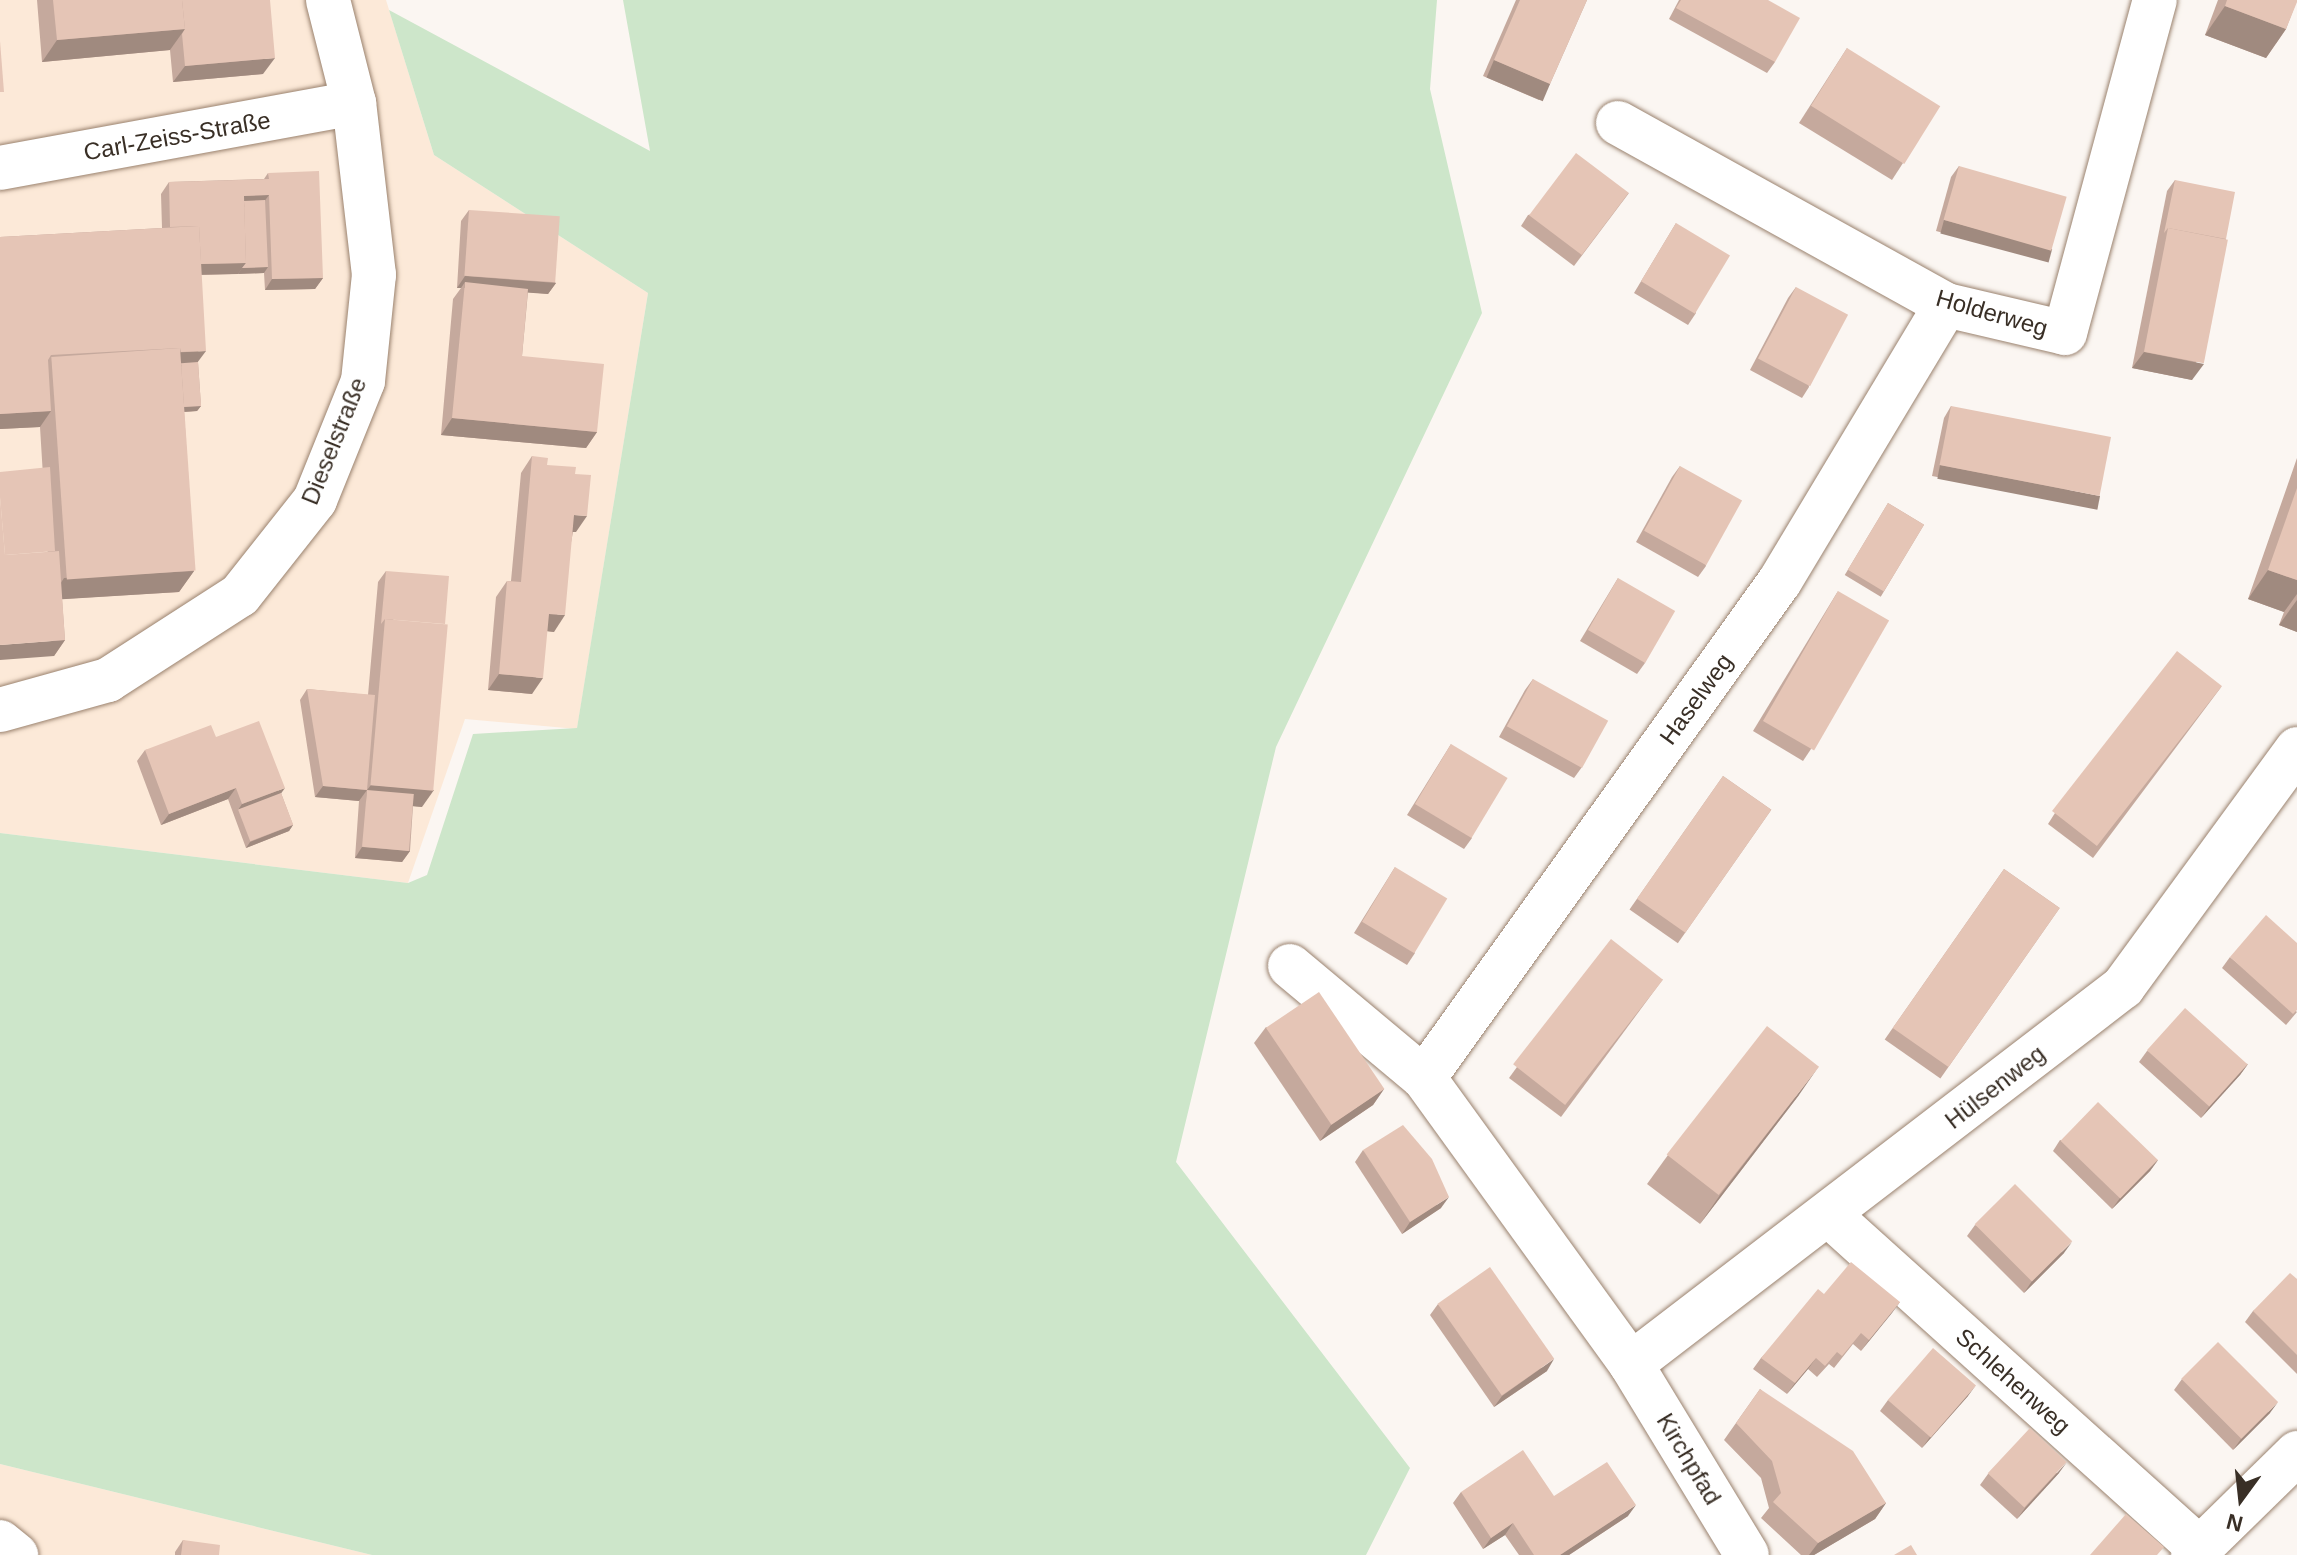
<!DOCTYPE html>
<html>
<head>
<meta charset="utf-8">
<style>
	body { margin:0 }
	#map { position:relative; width:2297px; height:1555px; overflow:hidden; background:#fbf6f2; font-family:Arial,sans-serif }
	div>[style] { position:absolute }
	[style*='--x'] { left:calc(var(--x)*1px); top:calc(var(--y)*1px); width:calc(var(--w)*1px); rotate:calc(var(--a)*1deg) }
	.built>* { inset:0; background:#fce9d8 }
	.green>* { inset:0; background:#cde6ca }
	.roads { filter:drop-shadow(0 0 2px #9a826e) drop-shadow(0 0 2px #9a826e) }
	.minor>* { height:44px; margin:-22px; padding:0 22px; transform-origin:22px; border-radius:22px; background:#fff }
	.wall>* { inset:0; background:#c5a99d; transform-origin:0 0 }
	.shaded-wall>* { inset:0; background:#a08a7f; transform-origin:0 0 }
	.building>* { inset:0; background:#e5c5b6; transform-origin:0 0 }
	span { translate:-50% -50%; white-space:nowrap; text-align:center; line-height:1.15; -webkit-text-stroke:7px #fff; paint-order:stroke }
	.street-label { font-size:24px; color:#392f26 }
	.north { position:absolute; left:2201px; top:1459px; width:80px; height:80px; -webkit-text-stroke:6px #fff; paint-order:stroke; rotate:195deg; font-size:22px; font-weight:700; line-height:32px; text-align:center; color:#392f26 }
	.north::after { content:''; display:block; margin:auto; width:28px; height:36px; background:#392f26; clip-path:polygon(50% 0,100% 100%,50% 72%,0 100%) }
</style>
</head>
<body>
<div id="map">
	<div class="built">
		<div style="clip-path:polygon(0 0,386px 0,434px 155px,648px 293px,577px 729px,465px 719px,408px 883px,0 833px)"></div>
		<div style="clip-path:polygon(0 1464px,372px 1555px,0 1555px)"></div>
	</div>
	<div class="green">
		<div style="clip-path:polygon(623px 0,1437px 0,1430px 89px,1482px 313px,1276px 747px,1176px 1162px,1410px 1468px,1366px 1555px,372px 1555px,0 1464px,0 833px,408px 883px,427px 875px,473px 734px,577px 728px,648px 293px,434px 155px,389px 10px,650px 151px)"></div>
	</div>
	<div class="roads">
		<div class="minor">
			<div style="--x:1618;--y:123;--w:375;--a:29"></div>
			<div style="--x:1946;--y:305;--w:122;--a:13.2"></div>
			<div style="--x:2065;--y:333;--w:345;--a:-74.9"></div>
			<div style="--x:0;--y:168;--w:360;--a:-10.4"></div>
			<div style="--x:0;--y:710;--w:112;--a:-15.5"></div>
			<div style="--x:108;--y:680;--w:157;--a:-32.8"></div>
			<div style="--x:240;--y:595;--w:121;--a:-51.7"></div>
			<div style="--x:315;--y:500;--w:128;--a:-68"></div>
			<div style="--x:363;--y:381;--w:107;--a:-84.1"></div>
			<div style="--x:374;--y:275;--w:173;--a:-96.6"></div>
			<div style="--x:354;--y:103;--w:106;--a:-104.2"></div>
			<div style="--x:1290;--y:966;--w:175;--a:39.9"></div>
			<div style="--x:1424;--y:1078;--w:353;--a:54.1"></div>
			<div style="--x:1631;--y:1364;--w:223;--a:58.7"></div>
			<div style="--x:1424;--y:1078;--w:611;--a:-54.39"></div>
			<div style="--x:1780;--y:581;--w:322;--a:-59"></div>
			<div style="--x:1829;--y:1215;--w:495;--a:42"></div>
			<div style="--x:1631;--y:1364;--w:620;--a:-37.46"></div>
			<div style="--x:2123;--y:987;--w:295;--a:-53.8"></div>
			<div style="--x:0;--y:1542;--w:21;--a:39"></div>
			<div style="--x:2193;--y:1555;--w:146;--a:-44.4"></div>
		</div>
	</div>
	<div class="wall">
		<div style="clip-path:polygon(37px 0,270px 0,263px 74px,173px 82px,170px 50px,42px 62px)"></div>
		<div style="clip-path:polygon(1516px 0,1587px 0,1550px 84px,1539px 100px,1483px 76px)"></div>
		<div style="clip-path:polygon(1679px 0,1768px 0,1775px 62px,1767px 73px,1669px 19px)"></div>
		<div style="clip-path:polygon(2218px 0,2297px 0,2286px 29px,2266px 58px,2205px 35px)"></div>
		<div style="clip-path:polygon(1847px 48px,1903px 163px,1892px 180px,1799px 123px)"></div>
		<div style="clip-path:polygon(1959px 166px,2044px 260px,1936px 231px,1951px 177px)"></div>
		<div style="clip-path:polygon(268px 173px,323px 278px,315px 289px,265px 290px,264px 273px,201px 275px,198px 362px,201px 406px,197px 411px,184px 412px,194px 571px,179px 592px,62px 599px,65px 640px,54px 656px,40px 427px,0 429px,0 237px,162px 228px,161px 194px,169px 182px,264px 179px)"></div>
		<div style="clip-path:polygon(2175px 180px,2226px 239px,2192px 380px,2132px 368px,2167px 191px)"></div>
		<div style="clip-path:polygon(1629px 193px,1574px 266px,1521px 226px,1528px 215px)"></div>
		<div style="clip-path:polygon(469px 210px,556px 283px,548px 294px,528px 292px,522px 356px,597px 432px,586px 448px,441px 435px,453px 299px,461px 288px,457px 288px,461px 221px)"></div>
		<div style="clip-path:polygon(1676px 223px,1696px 313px,1688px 325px,1634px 293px)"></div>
		<div style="clip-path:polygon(1796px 287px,1809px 387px,1802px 398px,1750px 370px,1788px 298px)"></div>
		<div style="clip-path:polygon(1951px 406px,2092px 507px,1932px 476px,1944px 418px)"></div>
		<div style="clip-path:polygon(532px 456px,547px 465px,576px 532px,573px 532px,554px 632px,547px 631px,532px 694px,488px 690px,496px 597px,507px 581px,511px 581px,521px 473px)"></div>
		<div style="clip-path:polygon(2297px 458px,2297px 632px,2279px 625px,2284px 612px,2248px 599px)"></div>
		<div style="clip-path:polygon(1680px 466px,1706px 566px,1698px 577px,1636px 542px,1672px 477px)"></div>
		<div style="left:1888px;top:503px;width:42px;height:84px;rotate:31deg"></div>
		<div style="clip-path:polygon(386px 571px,422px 807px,413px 806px,410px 851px,402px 862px,355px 858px,359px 801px,315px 797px,300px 700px,307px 689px,368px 695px,378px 582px)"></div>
		<div style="clip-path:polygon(1618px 578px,1645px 663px,1637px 674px,1580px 641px)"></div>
		<div style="clip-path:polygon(1838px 591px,1811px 749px,1803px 761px,1753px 731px)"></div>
		<div style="clip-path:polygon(1533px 679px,1582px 767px,1574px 778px,1499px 737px,1525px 690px)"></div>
		<div style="clip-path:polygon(2222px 686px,2093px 858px,2048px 824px,2055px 813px)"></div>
		<div style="clip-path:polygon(216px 737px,281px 793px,293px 825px,289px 831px,246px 848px,228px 799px,161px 825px,137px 761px,145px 750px)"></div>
		<div style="clip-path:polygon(1451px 744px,1472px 838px,1464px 849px,1407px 815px)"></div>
		<div style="left:1723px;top:776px;width:59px;height:163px;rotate:35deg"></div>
		<div style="clip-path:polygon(1395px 867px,1415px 953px,1407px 965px,1354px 933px)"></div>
		<div style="left:2004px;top:869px;width:68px;height:208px;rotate:35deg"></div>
		<div style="clip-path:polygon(2230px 957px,2297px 1012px,2286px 1025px,2222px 968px)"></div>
		<div style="clip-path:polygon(1663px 979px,1561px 1117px,1509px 1078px,1517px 1067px)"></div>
		<div style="clip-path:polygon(1266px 1027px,1384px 1089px,1373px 1105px,1320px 1141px,1254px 1043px)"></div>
		<div style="clip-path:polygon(2147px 1051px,2248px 1064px,2240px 1075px,2201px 1118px,2139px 1062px)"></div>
		<div style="clip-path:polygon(1799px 1095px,1700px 1224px,1647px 1184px,1668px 1155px)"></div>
		<div style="clip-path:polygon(2060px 1140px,2158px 1160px,2150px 1171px,2112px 1209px,2053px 1151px)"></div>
		<div style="clip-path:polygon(1363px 1150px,1441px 1208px,1402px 1234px,1355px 1162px)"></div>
		<div style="clip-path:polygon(1975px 1225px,2064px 1253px,2024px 1293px,1967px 1236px)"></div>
		<div style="clip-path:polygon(2297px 1279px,2297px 1374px,2245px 1322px,2253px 1311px)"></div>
		<div style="clip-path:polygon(1824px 1294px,1900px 1302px,1861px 1351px,1853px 1344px,1834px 1368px,1829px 1364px,1817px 1377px,1808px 1369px,1787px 1394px,1753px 1369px,1761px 1358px)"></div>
		<div style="clip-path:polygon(1438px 1304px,1547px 1371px,1494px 1407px,1430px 1315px)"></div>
		<div style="clip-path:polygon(2182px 1379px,2270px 1413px,2233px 1450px,2174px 1390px)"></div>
		<div style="clip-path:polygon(1760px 1389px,1886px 1503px,1875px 1519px,1814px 1555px,1801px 1555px,1761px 1518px,1769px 1508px,1761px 1478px,1724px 1440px)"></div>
		<div style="clip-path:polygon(1968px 1396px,1922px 1448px,1880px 1411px,1888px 1400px)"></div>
		<div style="clip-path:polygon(2059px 1473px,2017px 1519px,1980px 1485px,1988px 1474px)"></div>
		<div style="clip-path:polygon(1461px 1492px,1554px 1496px,1628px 1516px,1569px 1555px,1519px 1555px,1505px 1535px,1483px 1549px,1453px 1503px)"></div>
		<div style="clip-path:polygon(183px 1540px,219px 1555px,175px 1555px,175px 1552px)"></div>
	</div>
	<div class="shaded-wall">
		<div style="clip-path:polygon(2225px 6px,2286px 29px,2266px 58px,2205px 35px)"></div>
		<div style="clip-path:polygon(185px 29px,170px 50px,42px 62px,57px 40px)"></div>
		<div style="clip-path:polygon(275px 58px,263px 74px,173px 82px,185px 66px)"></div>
		<div style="left:1494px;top:60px;width:61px;height:19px;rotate:23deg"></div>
		<div style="clip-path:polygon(269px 195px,261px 206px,240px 207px,244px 196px)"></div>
		<div style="left:1944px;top:220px;width:112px;height:14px;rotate:15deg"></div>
		<div style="clip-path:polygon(246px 263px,238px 274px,189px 275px,197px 264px)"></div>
		<div style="clip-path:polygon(268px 267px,264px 273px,238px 274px,242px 268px)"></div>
		<div style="clip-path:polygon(465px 276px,556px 283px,548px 294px,464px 288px,465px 282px,461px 288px,457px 288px)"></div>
		<div style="clip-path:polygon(323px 278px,315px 289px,265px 290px,272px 279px)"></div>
		<div style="clip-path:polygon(206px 351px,194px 367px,52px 359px)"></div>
		<div style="clip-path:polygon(2144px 352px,2204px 364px,2192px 380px,2132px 368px)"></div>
		<div style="clip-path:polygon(201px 406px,197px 411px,168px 413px,172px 407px)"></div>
		<div style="clip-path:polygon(51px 411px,40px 427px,0 429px,0 414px)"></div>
		<div style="clip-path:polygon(452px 418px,597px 432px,586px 448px,441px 435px)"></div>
		<div style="left:1940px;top:465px;width:163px;height:14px;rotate:11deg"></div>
		<div style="clip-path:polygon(574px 515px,587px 516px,576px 532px,563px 532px)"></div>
		<div style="clip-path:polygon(2268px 570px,2297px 580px,2297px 594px,2284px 612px,2248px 599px)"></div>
		<div style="clip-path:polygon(194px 571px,179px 592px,50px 600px,64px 578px)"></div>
		<div style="clip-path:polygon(2297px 600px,2297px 632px,2279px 625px)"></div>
		<div style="clip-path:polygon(549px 614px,565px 615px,554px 632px,537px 630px)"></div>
		<div style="clip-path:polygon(65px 640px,54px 656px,0 660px,0 645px)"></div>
		<div style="clip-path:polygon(499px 674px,543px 678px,532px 694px,488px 690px)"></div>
		<div style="clip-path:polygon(371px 785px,434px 790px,422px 807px,366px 802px,367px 790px)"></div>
		<div style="clip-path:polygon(323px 786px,367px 790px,359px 801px,315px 797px)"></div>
		<div style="clip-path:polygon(236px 788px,228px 799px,161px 825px,169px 814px)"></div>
		<div style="clip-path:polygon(285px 788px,277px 799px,238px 810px,242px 804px)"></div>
		<div style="clip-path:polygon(293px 825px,289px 831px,246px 848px,250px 842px)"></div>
		<div style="clip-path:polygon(362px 847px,410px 851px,402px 862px,355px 858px)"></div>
		<div style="clip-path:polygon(2248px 1064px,2240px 1075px,2201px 1118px,2209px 1107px)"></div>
		<div style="clip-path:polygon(1819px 1066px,1799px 1095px,1700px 1224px,1720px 1195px)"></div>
		<div style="clip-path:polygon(1384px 1089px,1373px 1105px,1320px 1141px,1331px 1125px)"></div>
		<div style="clip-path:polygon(2158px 1160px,2150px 1171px,2112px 1209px,2120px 1198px)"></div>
		<div style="clip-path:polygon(1449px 1197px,1441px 1208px,1402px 1234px,1410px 1222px)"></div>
		<div style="clip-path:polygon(2072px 1242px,2064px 1253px,2024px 1293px,2032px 1281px)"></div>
		<div style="clip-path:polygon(1900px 1302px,1892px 1313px,1861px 1351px,1869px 1340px)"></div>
		<div style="clip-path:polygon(1816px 1358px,1808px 1369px,1787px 1394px,1795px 1383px)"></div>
		<div style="clip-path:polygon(1554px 1359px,1547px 1371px,1494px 1407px,1502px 1396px)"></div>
		<div style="clip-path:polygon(1976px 1385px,1968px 1396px,1922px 1448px,1930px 1437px)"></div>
		<div style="clip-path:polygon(2278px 1402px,2270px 1413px,2233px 1450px,2241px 1439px)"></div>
		<div style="clip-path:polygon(2067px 1462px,2059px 1473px,2017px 1519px,2025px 1508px)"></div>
		<div style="clip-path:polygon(1886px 1503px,1875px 1519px,1814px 1555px,1809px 1555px,1818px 1543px)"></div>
		<div style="clip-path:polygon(1636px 1505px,1628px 1516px,1569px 1555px,1560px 1555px)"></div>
		<div style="clip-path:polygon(1513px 1523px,1505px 1535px,1483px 1549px,1491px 1538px)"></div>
	</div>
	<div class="building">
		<div style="clip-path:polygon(53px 0,182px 0,185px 29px,57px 40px)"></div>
		<div style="clip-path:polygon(182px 0,270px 0,275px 58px,185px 66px,182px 34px,185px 29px)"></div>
		<div style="clip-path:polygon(1520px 0,1587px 0,1550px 84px,1494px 60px)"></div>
		<div style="clip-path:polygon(1681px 0,1768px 0,1800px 18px,1775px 62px,1676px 8px)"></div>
		<div style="clip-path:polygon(2227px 0,2297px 0,2297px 2px,2286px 29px,2225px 6px)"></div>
		<div style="clip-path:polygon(0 41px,4px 92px,0 92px)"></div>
		<div style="left:1847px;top:48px;width:110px;height:68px;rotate:32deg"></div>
		<div style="left:1576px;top:153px;width:66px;height:78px;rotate:37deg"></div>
		<div style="left:1959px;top:166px;width:112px;height:56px;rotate:16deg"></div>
		<div style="clip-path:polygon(319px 171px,323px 278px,272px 279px,269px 195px,244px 196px,246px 263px,201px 264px,199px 226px,170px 227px,169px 182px,269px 179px,268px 173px)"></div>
		<div style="clip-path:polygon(2175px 180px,2235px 192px,2226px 239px,2168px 228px,2164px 233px)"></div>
		<div style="clip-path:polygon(265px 200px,268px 267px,242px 268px,246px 263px,244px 201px)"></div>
		<div style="left:469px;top:210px;width:91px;height:66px;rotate:4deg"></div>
		<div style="left:1676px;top:223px;width:63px;height:68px;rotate:31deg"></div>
		<div style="clip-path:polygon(199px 226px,206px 351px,181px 352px,180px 348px,51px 355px,48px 360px,51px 411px,0 414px,0 237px)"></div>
		<div style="left:2168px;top:228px;width:61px;height:126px;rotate:11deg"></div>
		<div style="clip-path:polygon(465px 282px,528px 289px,522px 356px,604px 364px,597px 432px,452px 418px)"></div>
		<div style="left:1796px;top:287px;width:59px;height:81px;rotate:28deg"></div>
		<div style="left:180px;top:348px;width:223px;height:129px;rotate:86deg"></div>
		<div style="left:198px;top:362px;width:44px;height:17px;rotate:86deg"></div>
		<div style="left:1951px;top:406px;width:163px;height:60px;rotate:11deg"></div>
		<div style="clip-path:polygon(532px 456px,548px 458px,547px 465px,576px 467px,575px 474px,591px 475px,587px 516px,574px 515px,565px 615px,549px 614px,543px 678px,499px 674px,507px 581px,521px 582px)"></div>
		<div style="left:1680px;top:466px;width:71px;height:74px;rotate:29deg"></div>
		<div style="clip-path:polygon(50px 467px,55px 551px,5px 555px,0 497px,0 472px)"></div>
		<div style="clip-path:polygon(2297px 488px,2297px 580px,2268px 570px)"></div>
		<div style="clip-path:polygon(0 497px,5px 555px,59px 551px,65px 640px,0 645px)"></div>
		<div style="left:1888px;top:503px;width:42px;height:78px;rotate:31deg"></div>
		<div style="clip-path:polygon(386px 571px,449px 576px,445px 624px,385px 619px,381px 624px)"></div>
		<div style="left:1618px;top:578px;width:66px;height:60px;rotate:30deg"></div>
		<div style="left:1838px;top:591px;width:59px;height:150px;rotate:30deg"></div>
		<div style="left:385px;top:619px;width:63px;height:167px;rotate:5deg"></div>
		<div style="left:2177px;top:651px;width:57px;height:203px;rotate:38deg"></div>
		<div style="left:1533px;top:679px;width:86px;height:54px;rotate:29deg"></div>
		<div style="clip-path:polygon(307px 689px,375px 695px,367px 790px,323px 786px)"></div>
		<div style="clip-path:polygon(259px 721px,285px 788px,242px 804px,236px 788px,169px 814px,145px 750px,211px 725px,216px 737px)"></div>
		<div style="left:1451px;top:744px;width:66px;height:70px;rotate:31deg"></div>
		<div style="left:1723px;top:776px;width:59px;height:150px;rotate:35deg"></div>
		<div style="left:367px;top:790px;width:47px;height:57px;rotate:5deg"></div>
		<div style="left:281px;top:793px;width:34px;height:46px;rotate:69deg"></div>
		<div style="left:1395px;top:867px;width:61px;height:64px;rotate:31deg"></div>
		<div style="left:2004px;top:869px;width:68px;height:194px;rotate:35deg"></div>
		<div style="clip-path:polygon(2266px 915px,2297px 943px,2297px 1010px,2293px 1014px,2230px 957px)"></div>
		<div style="left:1611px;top:939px;width:66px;height:159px;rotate:38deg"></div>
		<div style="left:1319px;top:992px;width:117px;height:64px;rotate:56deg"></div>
		<div style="left:2185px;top:1008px;width:84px;height:57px;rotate:42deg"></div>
		<div style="left:1767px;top:1026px;width:66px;height:163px;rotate:38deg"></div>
		<div style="left:2098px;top:1102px;width:83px;height:54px;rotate:44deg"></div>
		<div style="clip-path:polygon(1403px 1125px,1432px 1159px,1449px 1197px,1410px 1222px,1363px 1150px)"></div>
		<div style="left:2015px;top:1184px;width:81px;height:57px;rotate:45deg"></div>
		<div style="clip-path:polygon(1851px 1262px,1900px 1302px,1869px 1340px,1861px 1333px,1842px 1356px,1837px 1352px,1825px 1366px,1816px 1358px,1795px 1383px,1761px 1358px,1818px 1289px,1824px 1294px)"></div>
		<div style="left:1490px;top:1267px;width:112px;height:64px;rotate:55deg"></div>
		<div style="clip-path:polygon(2290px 1273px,2297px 1279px,2297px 1355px,2253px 1311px)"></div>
		<div style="left:2218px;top:1342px;width:85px;height:52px;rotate:45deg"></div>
		<div style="left:1933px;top:1348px;width:57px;height:69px;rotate:41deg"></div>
		<div style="clip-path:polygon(1760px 1389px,1853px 1451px,1886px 1503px,1818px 1543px,1773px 1502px,1781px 1493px,1772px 1461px,1736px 1423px)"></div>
		<div style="left:2030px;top:1428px;width:50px;height:62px;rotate:43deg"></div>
		<div style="clip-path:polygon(1523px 1450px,1554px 1496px,1607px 1462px,1636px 1505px,1560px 1555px,1534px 1555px,1513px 1523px,1491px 1538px,1461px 1492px)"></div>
		<div style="clip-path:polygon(2126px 1514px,2164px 1547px,2157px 1555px,2090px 1555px)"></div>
		<div style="clip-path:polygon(183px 1540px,220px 1545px,219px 1555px,181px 1555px)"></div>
		<div style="clip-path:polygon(1911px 1545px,1917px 1555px,1894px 1555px)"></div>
	</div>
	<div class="street-label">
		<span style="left:177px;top:136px;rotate:-10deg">Carl-Zeiss-Straße</span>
		<span style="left:1992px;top:313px;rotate:16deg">Holderweg</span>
		<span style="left:334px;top:441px;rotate:-68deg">Dieselstraße</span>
		<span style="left:1696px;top:699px;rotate:-54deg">Haselweg</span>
		<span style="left:1995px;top:1087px;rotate:-38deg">Hülsenweg</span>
		<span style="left:2013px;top:1381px;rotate:42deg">Schlehenweg</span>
		<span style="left:1689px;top:1459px;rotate:59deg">Kirchpfad</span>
	</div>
	<div class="north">N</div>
</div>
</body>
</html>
